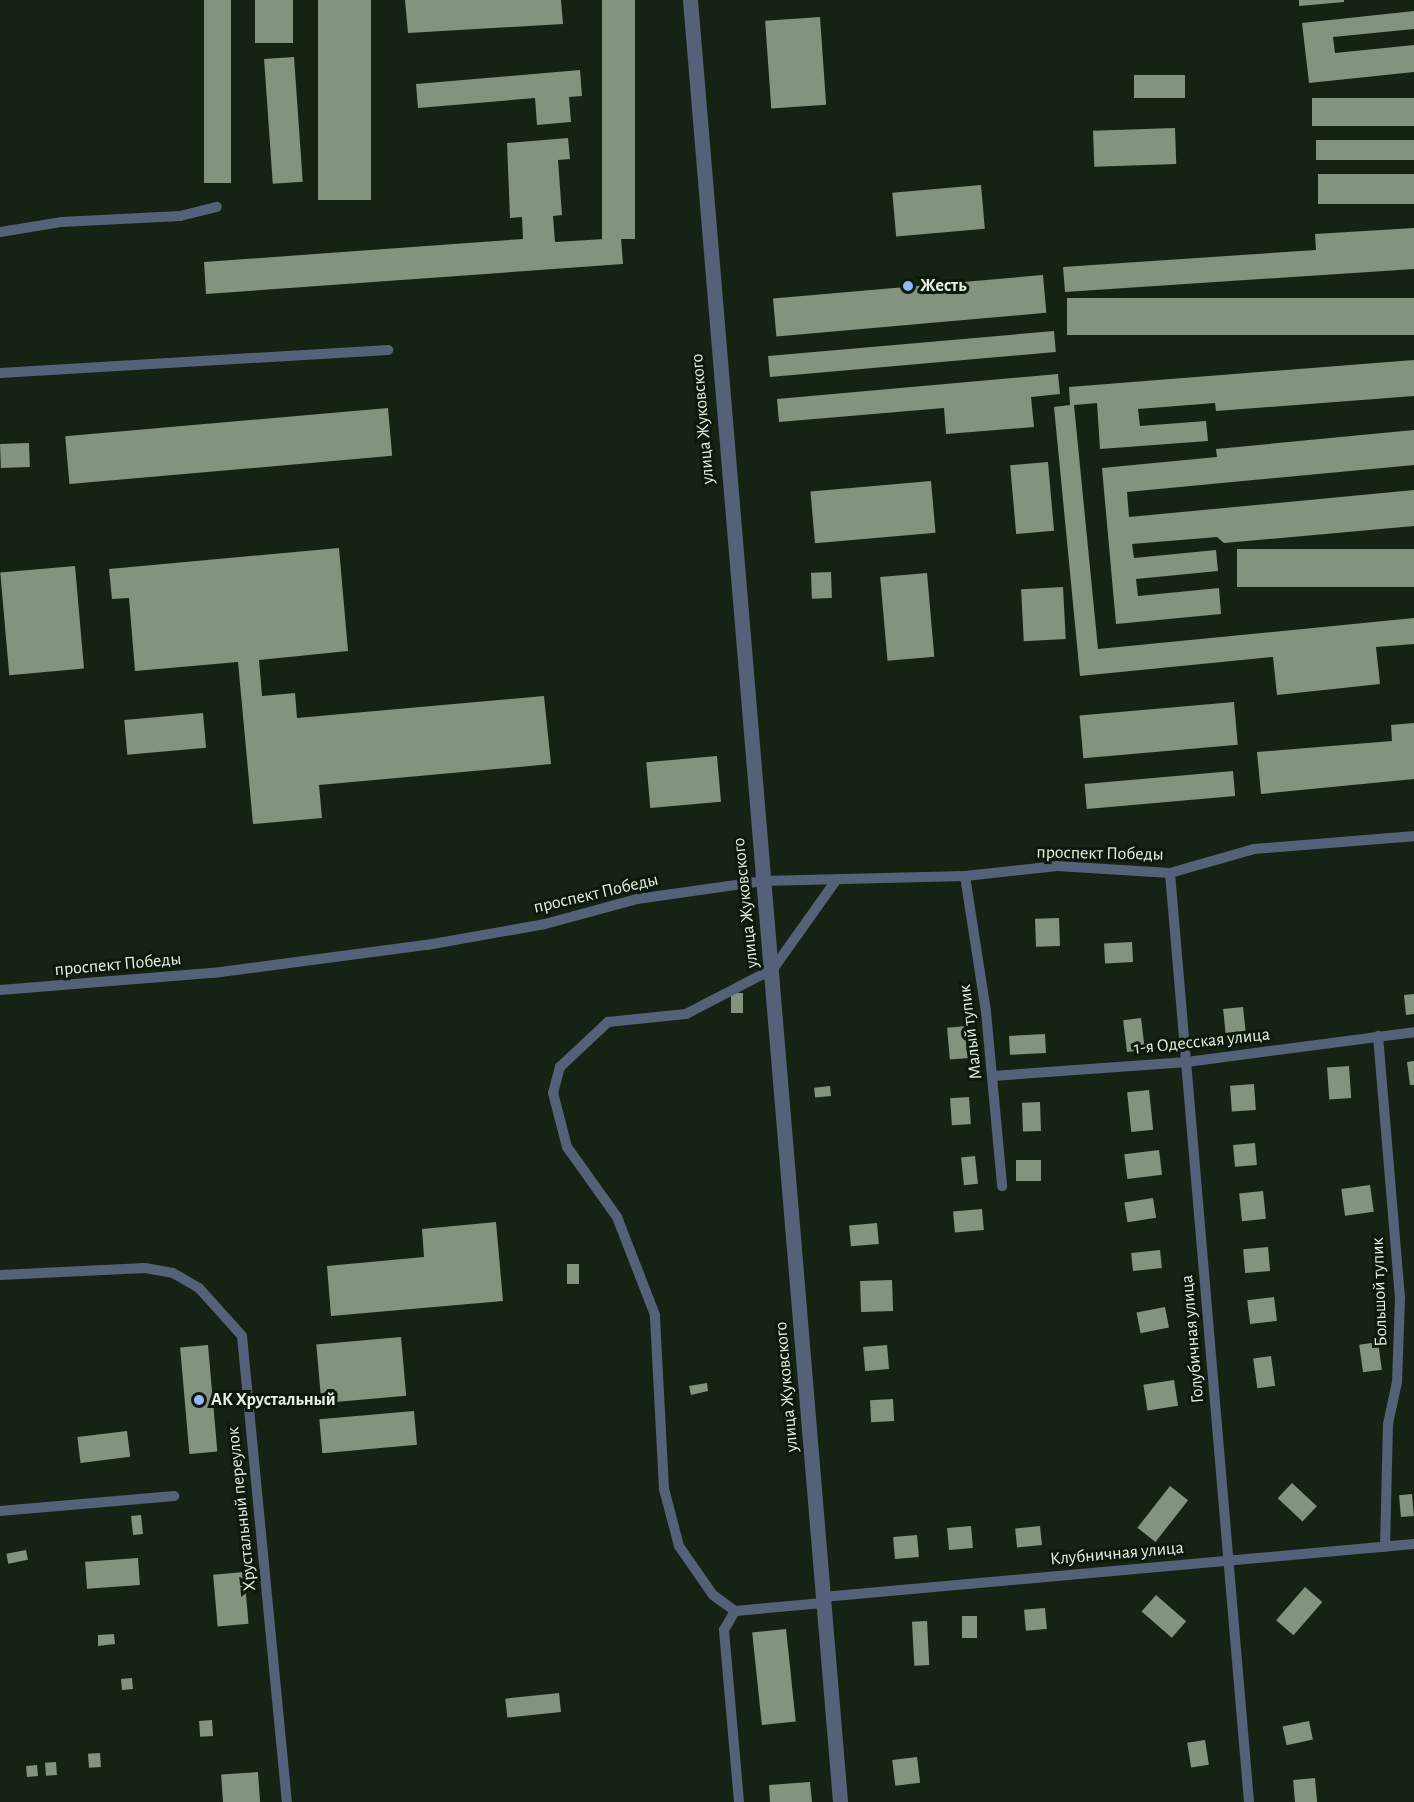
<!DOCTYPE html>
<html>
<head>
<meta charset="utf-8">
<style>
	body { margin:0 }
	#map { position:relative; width:1414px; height:1802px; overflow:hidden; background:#162314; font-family:"Alegreya Sans",sans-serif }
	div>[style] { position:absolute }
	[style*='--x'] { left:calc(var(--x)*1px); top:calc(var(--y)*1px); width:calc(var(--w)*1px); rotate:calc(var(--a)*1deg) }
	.building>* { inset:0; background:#839380; transform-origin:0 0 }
	.service>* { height:10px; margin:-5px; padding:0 5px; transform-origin:5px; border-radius:5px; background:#556178 }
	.minor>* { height:15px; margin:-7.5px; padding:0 7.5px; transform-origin:7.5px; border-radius:7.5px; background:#556178 }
	.dots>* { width:16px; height:16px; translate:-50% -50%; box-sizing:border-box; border:3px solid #0d1a0b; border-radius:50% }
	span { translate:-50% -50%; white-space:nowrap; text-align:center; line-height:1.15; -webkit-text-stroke:6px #0d1a0b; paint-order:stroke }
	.poi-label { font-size:18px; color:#e6efe4; font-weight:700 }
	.left { translate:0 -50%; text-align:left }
	.street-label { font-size:18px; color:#e6efe4 }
</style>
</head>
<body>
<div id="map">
	<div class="building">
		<div style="left:204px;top:0;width:27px;height:183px"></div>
		<div style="left:255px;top:0;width:38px;height:43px"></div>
		<div style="left:318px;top:0;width:53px;height:200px"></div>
		<div style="clip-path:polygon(405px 0,561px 0,563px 24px,408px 33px)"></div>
		<div style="left:602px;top:0;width:33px;height:239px"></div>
		<div style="clip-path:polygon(1299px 0,1344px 0,1344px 2px,1299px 6px)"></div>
		<div style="clip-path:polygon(1414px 11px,1414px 29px,1333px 37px,1335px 53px,1414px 45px,1414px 72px,1309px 83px,1302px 23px)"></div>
		<div style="left:820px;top:17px;width:88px;height:55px;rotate:86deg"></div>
		<div style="left:294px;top:57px;width:125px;height:30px;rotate:86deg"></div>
		<div style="clip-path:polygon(580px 70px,582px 96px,569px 97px,571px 122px,537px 125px,535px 98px,418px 108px,416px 84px)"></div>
		<div style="left:1185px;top:75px;width:23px;height:51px;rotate:90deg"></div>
		<div style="left:1414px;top:98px;width:28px;height:102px;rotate:90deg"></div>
		<div style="left:1175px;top:128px;width:36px;height:82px;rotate:88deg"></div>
		<div style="clip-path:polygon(568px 138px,570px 159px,558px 160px,562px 215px,553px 216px,555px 242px,621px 238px,623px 264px,206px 294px,204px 262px,523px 239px,522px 217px,510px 218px,507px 143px)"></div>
		<div style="left:1414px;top:140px;width:20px;height:98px;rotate:90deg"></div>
		<div style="left:1414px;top:174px;width:30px;height:96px;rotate:90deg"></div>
		<div style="left:981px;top:185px;width:44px;height:89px;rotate:85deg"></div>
		<div style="clip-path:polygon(1414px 228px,1414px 269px,1065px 292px,1063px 267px,1316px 250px,1315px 234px)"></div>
		<div style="left:1043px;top:275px;width:38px;height:271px;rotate:85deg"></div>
		<div style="left:1414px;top:298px;width:37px;height:347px;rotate:90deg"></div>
		<div style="left:1054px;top:331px;width:21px;height:287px;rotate:85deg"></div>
		<div style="clip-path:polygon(1414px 360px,1414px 396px,1216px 411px,1215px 403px,1138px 409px,1140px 426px,1206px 421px,1208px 441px,1100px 449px,1097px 403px,1074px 405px,1098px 649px,1414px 618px,1414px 644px,1376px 647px,1380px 684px,1277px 695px,1273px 657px,1080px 676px,1054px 407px,1070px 405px,1069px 387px)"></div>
		<div style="clip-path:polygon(1058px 374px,1060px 394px,1031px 397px,1034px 427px,946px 434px,944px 408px,779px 422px,777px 399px)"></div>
		<div style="left:388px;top:408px;width:48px;height:324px;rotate:85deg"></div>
		<div style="clip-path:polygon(1414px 430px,1414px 465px,1127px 492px,1129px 517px,1414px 490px,1414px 526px,1224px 543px,1217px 537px,1132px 544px,1134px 558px,1216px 550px,1218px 571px,1136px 579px,1138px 596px,1219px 588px,1221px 614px,1116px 624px,1102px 468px,1217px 457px,1216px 449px)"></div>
		<div style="left:29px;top:443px;width:24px;height:29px;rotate:88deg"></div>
		<div style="left:1048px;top:462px;width:69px;height:38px;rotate:85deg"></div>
		<div style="left:931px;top:481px;width:52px;height:121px;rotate:85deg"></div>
		<div style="clip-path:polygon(339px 548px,348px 651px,259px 660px,262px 696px,295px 693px,297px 718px,544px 696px,551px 764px,319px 785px,322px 818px,253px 824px,238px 662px,135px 671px,129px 598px,112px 599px,109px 569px)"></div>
		<div style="left:1414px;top:549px;width:38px;height:177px;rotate:90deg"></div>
		<div style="left:75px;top:566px;width:103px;height:75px;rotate:85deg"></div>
		<div style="left:831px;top:572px;width:26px;height:20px;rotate:88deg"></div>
		<div style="left:927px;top:573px;width:84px;height:47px;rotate:85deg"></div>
		<div style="left:1063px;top:587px;width:52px;height:42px;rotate:87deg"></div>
		<div style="left:1234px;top:702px;width:43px;height:155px;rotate:85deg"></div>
		<div style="left:203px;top:713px;width:35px;height:79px;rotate:85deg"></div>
		<div style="clip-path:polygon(1414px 723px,1414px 779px,1261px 794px,1257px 752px,1392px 741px,1391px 725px)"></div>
		<div style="left:717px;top:756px;width:46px;height:71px;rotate:85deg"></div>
		<div style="left:1233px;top:771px;width:25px;height:149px;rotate:85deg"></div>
		<div style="left:1059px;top:918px;width:28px;height:24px;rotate:88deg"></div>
		<div style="left:1132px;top:942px;width:20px;height:28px;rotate:87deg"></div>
		<div style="left:731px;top:993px;width:12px;height:20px"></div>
		<div style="clip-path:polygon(1414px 994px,1414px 1014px,1406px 1015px,1404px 995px)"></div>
		<div style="left:1243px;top:1007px;width:31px;height:20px;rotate:84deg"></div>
		<div style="left:1141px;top:1018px;width:32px;height:18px;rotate:83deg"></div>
		<div style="left:966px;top:1026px;width:32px;height:19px;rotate:85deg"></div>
		<div style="left:1045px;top:1034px;width:19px;height:36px;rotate:87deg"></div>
		<div style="clip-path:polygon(1414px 1061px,1414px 1085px,1410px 1085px,1407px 1062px)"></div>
		<div style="left:1349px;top:1066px;width:32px;height:22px;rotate:86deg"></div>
		<div style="left:1254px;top:1084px;width:26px;height:24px;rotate:86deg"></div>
		<div style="left:830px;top:1086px;width:10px;height:16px;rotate:84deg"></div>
		<div style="left:1149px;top:1090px;width:40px;height:22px;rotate:84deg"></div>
		<div style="left:969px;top:1097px;width:27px;height:19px;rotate:86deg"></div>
		<div style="left:1040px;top:1102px;width:29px;height:18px;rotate:88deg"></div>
		<div style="left:1255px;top:1143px;width:22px;height:22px;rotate:85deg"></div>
		<div style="left:1159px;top:1150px;width:25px;height:35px;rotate:83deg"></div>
		<div style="left:975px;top:1156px;width:28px;height:14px;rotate:84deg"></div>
		<div style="left:1041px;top:1160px;width:21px;height:25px;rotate:90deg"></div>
		<div style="left:1370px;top:1185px;width:27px;height:29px;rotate:82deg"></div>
		<div style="left:1263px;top:1191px;width:28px;height:24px;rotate:84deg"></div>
		<div style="left:1153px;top:1198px;width:20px;height:29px;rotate:81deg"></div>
		<div style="left:982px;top:1209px;width:21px;height:29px;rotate:85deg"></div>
		<div style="clip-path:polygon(496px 1222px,503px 1301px,331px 1316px,327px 1266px,424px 1257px,422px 1229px)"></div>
		<div style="left:877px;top:1223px;width:21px;height:28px;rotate:85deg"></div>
		<div style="left:1268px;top:1247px;width:24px;height:25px;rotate:85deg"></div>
		<div style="left:1160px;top:1250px;width:18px;height:29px;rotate:84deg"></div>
		<div style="left:567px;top:1264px;width:12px;height:20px"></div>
		<div style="left:892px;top:1280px;width:31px;height:32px;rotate:88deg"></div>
		<div style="left:1274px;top:1297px;width:24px;height:27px;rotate:83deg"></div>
		<div style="left:1165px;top:1307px;width:21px;height:29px;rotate:79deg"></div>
		<div style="left:401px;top:1337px;width:59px;height:85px;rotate:85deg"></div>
		<div style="left:1378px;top:1342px;width:28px;height:19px;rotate:82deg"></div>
		<div style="left:208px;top:1345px;width:107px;height:28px;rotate:85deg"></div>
		<div style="left:887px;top:1345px;width:24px;height:24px;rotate:85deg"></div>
		<div style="left:1271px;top:1356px;width:30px;height:18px;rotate:82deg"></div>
		<div style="left:1174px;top:1380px;width:26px;height:31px;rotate:81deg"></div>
		<div style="clip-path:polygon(707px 1383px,708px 1391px,691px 1395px,689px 1386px)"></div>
		<div style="left:893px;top:1399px;width:22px;height:23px;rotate:87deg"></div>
		<div style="left:414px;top:1411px;width:34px;height:95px;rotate:85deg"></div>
		<div style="left:127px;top:1431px;width:26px;height:50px;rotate:83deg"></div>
		<div style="left:1292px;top:1483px;width:34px;height:21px;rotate:43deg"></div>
		<div style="left:1170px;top:1486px;width:23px;height:53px;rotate:38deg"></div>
		<div style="left:1412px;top:1494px;width:22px;height:13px;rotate:85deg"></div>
		<div style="left:141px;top:1515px;width:19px;height:10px;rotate:84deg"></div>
		<div style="left:971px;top:1526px;width:22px;height:24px;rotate:85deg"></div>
		<div style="left:1040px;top:1526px;width:19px;height:25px;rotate:84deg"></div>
		<div style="left:917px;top:1535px;width:22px;height:24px;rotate:85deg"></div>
		<div style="left:26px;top:1550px;width:10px;height:20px;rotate:79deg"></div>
		<div style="left:138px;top:1558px;width:27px;height:53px;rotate:86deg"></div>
		<div style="left:244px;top:1572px;width:52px;height:31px;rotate:85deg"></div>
		<div style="left:1305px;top:1587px;width:23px;height:44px;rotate:41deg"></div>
		<div style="left:1156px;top:1595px;width:40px;height:22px;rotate:41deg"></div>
		<div style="left:1045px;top:1608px;width:21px;height:21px;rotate:85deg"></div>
		<div style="left:962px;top:1616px;width:15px;height:22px"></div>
		<div style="left:927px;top:1621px;width:44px;height:15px;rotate:87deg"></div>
		<div style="left:786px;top:1629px;width:93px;height:34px;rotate:84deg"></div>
		<div style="clip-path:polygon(114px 1634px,115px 1644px,98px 1646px,98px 1635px)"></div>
		<div style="left:132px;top:1678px;width:11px;height:11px;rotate:85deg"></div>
		<div style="left:559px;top:1693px;width:19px;height:54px;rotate:84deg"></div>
		<div style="left:212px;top:1720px;width:16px;height:13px;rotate:86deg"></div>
		<div style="left:1309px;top:1721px;width:19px;height:27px;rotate:78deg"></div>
		<div style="left:1205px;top:1740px;width:25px;height:18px;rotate:81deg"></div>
		<div style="left:100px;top:1753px;width:14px;height:12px;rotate:86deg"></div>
		<div style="left:917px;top:1757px;width:26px;height:25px;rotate:83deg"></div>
		<div style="left:56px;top:1762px;width:13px;height:11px;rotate:86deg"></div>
		<div style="left:37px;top:1765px;width:11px;height:11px;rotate:85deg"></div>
		<div style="left:258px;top:1772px;width:30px;height:37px;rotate:86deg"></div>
		<div style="left:1315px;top:1778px;width:24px;height:22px;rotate:85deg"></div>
		<div style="clip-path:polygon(810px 1782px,812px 1802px,770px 1802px,769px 1785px)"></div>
	</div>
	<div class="service">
		<div style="--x:0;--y:232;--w:63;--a:-9.2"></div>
		<div style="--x:62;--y:222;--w:118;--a:-2.9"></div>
		<div style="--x:180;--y:216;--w:38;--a:-14"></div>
		<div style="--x:0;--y:373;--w:389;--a:-3.4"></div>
		<div style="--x:1170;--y:873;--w:932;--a:85.14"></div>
		<div style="--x:965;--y:876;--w:138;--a:81.2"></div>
		<div style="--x:986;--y:1012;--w:175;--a:84.7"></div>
		<div style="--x:0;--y:990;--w:214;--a:-4.6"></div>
		<div style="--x:213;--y:973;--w:216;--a:-7.5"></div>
		<div style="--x:427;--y:945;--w:120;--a:-10.1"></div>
		<div style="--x:545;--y:924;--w:95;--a:-15.2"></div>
		<div style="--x:637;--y:899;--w:127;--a:-8.1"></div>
		<div style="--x:763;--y:881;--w:202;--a:-1.4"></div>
		<div style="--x:965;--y:876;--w:93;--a:-6.2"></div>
		<div style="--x:1057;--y:866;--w:113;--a:3.5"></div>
		<div style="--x:1170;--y:873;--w:87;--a:-15.9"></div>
		<div style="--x:1254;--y:849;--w:161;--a:-4.6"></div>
		<div style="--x:1378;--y:1036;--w:262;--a:85.2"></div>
		<div style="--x:1400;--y:1297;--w:85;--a:92"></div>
		<div style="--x:1397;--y:1382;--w:43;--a:102.1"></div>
		<div style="--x:1388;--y:1424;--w:123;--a:91.4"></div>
		<div style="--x:993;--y:1076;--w:195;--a:-4.1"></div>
		<div style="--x:1187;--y:1062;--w:229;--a:-7.5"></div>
		<div style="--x:0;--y:1275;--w:145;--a:-2.8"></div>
		<div style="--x:145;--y:1268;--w:28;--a:10"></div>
		<div style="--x:173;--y:1273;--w:30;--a:30"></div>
		<div style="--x:199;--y:1288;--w:64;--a:48.1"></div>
		<div style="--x:242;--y:1336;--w:468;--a:84.5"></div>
		<div style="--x:0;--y:1511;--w:175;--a:-4.9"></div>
		<div style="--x:823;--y:1597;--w:593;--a:-5.12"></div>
		<div style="--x:735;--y:1611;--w:27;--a:-144"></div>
		<div style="--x:713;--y:1595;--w:60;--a:-124.8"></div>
		<div style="--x:679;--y:1546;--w:59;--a:-104.7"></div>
		<div style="--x:664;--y:1489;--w:174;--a:-93"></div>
		<div style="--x:655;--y:1315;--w:105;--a:-111.2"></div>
		<div style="--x:617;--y:1217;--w:86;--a:-125.5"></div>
		<div style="--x:567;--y:1147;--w:56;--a:-104.5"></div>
		<div style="--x:553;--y:1093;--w:27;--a:-75"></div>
		<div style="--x:560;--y:1067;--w:66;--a:-43.2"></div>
		<div style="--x:608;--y:1022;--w:78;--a:-5.9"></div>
		<div style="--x:686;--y:1014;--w:98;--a:-27.3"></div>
		<div style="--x:773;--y:969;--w:110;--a:-54.6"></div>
		<div style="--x:739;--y:1802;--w:173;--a:-95"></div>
		<div style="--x:724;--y:1630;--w:22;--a:-60"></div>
		<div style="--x:735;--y:1611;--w:88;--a:-5.2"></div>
	</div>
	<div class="minor">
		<div style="--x:690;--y:0;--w:1808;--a:85.24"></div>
	</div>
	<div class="dots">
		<div style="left:908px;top:286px;background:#92b7fd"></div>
		<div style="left:199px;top:1400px;background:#92b7fd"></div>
	</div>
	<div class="poi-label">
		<span class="left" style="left:920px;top:286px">Жесть</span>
		<span class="left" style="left:211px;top:1400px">АК Хрустальный</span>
	</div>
	<div class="street-label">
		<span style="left:703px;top:419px;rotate:-95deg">улица Жуковского</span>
		<span style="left:1100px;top:854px;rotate:1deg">проспект Победы</span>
		<span style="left:596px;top:894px;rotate:-13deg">проспект Победы</span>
		<span style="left:746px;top:903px;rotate:-96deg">улица Жуковского</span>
		<span style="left:118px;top:965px;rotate:-5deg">проспект Победы</span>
		<span style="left:971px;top:1032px;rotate:-97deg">Малый тупик</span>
		<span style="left:1202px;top:1042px;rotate:-6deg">1-я Одесская улица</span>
		<span style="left:1380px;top:1292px;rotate:-92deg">Большой тупик</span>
		<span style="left:1193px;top:1339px;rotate:-95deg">Голубичная улица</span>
		<span style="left:787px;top:1387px;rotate:-95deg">улица Жуковского</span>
		<span style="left:242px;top:1509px;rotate:-96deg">Хрустальный переулок</span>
		<span style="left:1117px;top:1554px;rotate:-5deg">Клубничная улица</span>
	</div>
</div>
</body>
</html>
